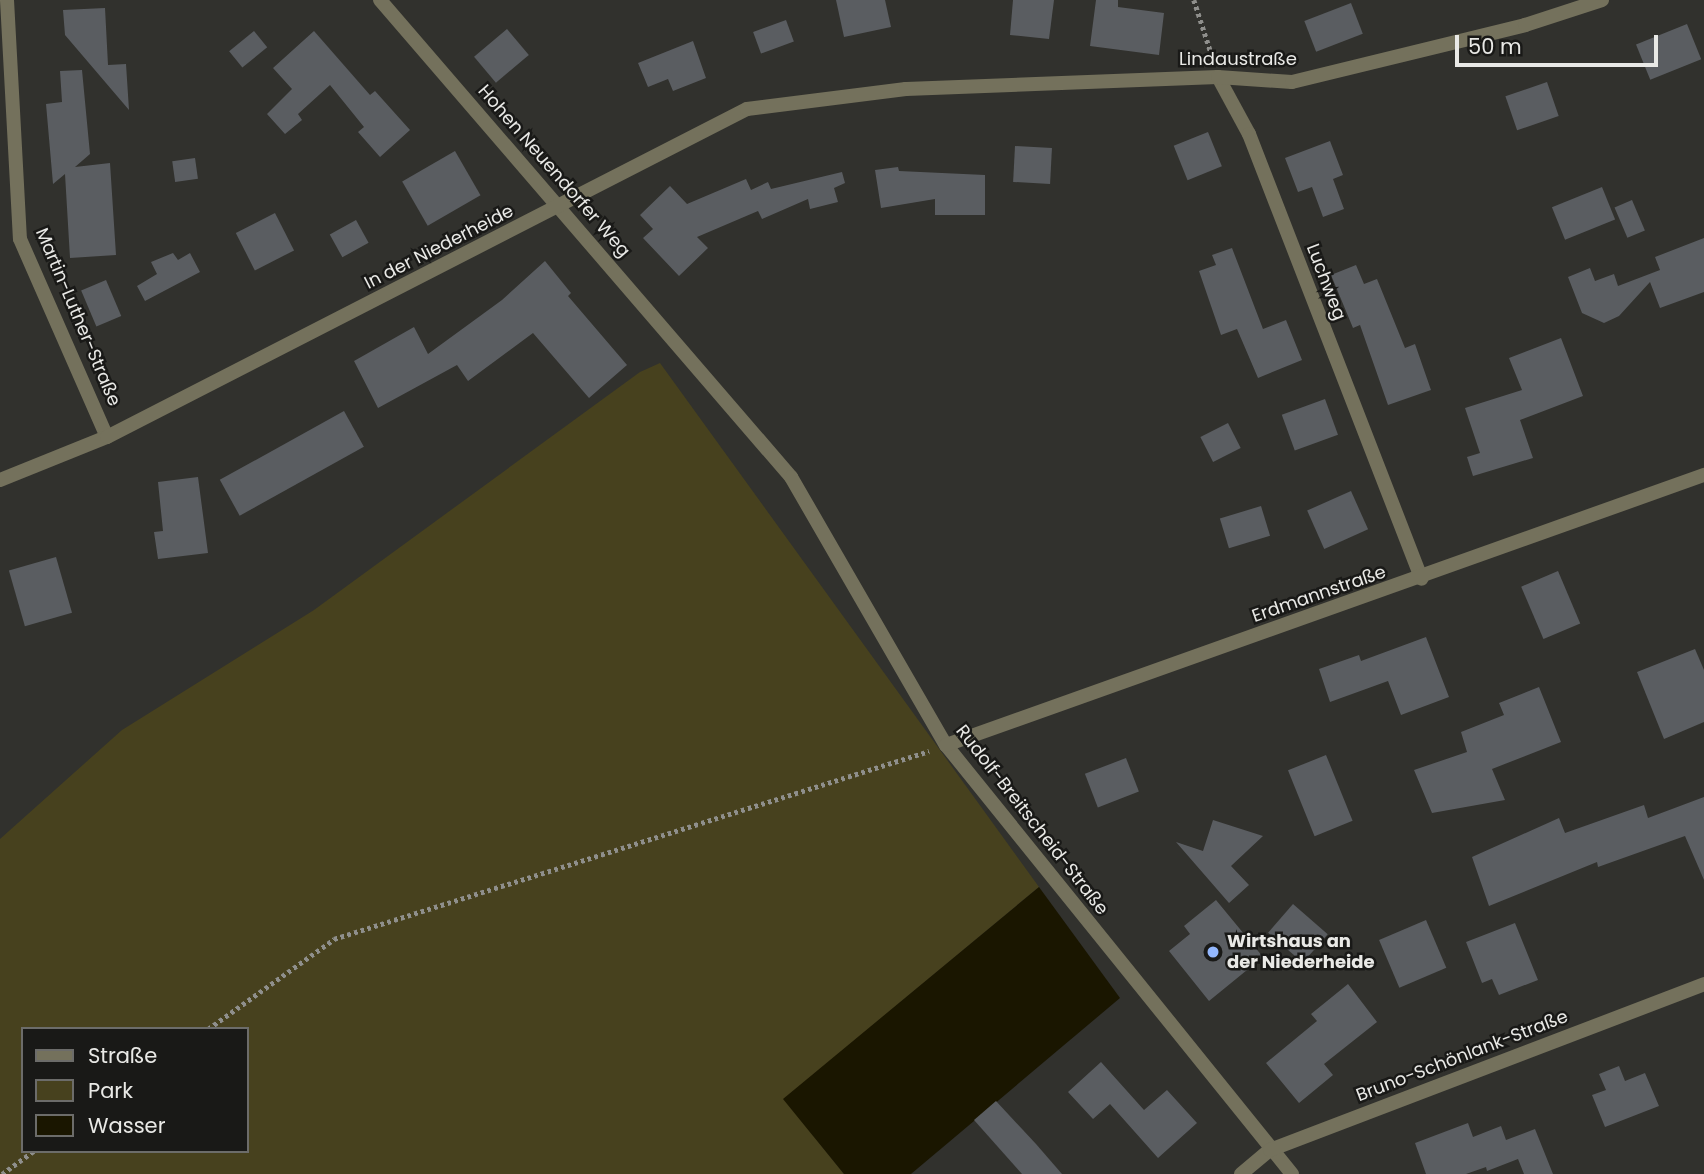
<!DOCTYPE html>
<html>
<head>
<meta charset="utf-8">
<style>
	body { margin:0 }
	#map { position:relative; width:1704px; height:1174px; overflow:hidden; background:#31312d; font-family:Poppins,sans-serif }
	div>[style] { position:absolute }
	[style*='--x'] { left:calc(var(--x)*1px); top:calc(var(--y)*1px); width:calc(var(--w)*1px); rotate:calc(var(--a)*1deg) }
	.green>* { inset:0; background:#47411e }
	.water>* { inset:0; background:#1a1600 }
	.building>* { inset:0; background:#5a5d61; transform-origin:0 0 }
	.path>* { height:4.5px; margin-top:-2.25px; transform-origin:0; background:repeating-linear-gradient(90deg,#8f8f8c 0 3.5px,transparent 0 7px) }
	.minor>* { height:14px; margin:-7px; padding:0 7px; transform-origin:7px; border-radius:7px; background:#74715c }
	.dots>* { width:19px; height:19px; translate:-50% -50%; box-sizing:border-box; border:4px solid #191917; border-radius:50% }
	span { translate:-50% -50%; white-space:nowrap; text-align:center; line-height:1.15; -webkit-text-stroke:5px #191917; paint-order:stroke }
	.street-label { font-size:18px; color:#e9e9e6 }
	.poi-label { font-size:18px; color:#e9e9e6; font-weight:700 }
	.left { translate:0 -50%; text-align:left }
	.legend { position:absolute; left:21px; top:1027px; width:228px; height:126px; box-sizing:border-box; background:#191917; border:2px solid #6c6c6a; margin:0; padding:9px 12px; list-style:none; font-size:21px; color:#e9e9e6 }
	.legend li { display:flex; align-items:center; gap:14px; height:35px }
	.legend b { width:35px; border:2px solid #6c6c6a }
	.scale { position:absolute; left:1455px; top:35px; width:203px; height:32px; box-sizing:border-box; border:4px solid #e9e9e6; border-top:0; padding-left:9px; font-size:21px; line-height:24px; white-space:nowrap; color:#e9e9e6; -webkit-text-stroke:5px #191917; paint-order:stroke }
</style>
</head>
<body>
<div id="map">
	<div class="green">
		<div style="clip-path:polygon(evenodd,660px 363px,1039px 887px,784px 1099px,844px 1174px,0 1174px,0 839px,122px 730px,314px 610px,640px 372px,660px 363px,23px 1029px,247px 1029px,247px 1151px,23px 1151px,23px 1029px)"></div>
	</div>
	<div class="water">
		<div style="clip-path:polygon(1039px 887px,1120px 998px,911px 1174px,844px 1174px,783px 1099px)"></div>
	</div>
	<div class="building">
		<div style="clip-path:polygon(836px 0,885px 0,891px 27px,844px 37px)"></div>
		<div style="clip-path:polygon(1013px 0,1054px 0,1049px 39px,1010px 35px)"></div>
		<div style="clip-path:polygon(1096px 0,1118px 0,1118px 7px,1164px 13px,1159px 55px,1090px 46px)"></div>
		<div style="left:1351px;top:3px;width:33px;height:50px;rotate:69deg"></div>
		<div style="clip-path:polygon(105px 8px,108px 65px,126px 64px,129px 110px,65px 35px,63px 10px)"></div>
		<div style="left:786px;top:20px;width:23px;height:35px;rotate:70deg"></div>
		<div style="left:1687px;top:24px;width:38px;height:55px;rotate:68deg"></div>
		<div style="left:507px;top:29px;width:34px;height:43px;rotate:50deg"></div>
		<div style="left:254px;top:31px;width:21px;height:32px;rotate:51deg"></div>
		<div style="clip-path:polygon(314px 31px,370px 95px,375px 91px,410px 130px,380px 157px,358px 132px,364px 127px,330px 85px,298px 114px,302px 120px,285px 134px,267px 114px,292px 89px,273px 68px)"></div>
		<div style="clip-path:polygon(693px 41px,706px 78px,673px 91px,668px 79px,648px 87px,638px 63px)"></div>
		<div style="clip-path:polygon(82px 70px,90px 154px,75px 167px,110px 163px,116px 255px,70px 258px,65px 174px,53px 184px,46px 104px,62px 102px,60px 71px)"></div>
		<div style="left:1547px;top:82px;width:36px;height:44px;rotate:71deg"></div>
		<div style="left:1208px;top:132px;width:37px;height:37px;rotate:68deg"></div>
		<div style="clip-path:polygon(1330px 141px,1343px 175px,1333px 179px,1344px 209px,1323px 217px,1312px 187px,1298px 192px,1285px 158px)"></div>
		<div style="left:1015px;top:146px;width:37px;height:36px;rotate:3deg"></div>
		<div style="left:455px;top:151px;width:51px;height:61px;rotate:60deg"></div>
		<div style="left:195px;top:158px;width:21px;height:23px;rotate:82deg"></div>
		<div style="clip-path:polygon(898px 167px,899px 171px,985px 175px,985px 215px,935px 215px,935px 199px,881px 208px,875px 170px)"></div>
		<div style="clip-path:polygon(842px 172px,845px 183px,834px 188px,838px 202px,810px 209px,808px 199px,762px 219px,758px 211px,697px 237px,708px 248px,679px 276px,643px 238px,653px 229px,640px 215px,670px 186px,687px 204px,746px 179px,751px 190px,768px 182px,771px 189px)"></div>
		<div style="left:1602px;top:187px;width:35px;height:54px;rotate:68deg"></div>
		<div style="left:1632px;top:200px;width:33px;height:19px;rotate:67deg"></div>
		<div style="left:275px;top:213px;width:42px;height:44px;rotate:63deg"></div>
		<div style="left:356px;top:220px;width:26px;height:30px;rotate:61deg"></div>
		<div style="clip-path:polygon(1704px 238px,1704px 292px,1660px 308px,1650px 282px,1619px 316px,1604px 323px,1582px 313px,1568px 277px,1590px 268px,1595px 281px,1614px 274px,1618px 286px,1660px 270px,1655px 257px)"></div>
		<div style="clip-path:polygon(1232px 248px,1263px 329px,1286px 320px,1302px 360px,1258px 378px,1237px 329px,1221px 335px,1199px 271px,1216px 265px,1212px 255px)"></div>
		<div style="clip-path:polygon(173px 253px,178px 260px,190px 253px,200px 272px,145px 301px,137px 286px,157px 274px,151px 262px)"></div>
		<div style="clip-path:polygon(545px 261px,571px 293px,568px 296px,627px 365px,589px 398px,533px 333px,468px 381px,457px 365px,378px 408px,354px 361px,414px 327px,428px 354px,502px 300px)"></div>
		<div style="clip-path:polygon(1356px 265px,1364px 284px,1377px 279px,1405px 348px,1415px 344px,1431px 390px,1388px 405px,1360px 325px,1353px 328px,1331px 275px)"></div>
		<div style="left:106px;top:280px;width:39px;height:27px;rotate:67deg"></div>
		<div style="clip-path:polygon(1561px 338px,1583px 396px,1520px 420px,1533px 458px,1473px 476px,1467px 457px,1480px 453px,1465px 408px,1522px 390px,1509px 358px)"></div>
		<div style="left:1325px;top:399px;width:38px;height:46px;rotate:70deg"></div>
		<div style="left:344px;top:411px;width:41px;height:142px;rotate:61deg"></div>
		<div style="left:1228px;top:423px;width:28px;height:31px;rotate:63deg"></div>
		<div style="clip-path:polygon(198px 477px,208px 553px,158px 559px,154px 532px,163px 531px,158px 482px)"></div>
		<div style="left:1351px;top:491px;width:42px;height:48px;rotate:66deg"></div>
		<div style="left:1261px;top:506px;width:31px;height:43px;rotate:73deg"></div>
		<div style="left:56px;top:557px;width:58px;height:49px;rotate:74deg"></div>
		<div style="left:1558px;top:571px;width:57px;height:40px;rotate:67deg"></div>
		<div style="clip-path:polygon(1426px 637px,1449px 697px,1401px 715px,1388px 681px,1330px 702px,1319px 669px,1359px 655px,1361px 661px)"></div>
		<div style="clip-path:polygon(1695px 649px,1704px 670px,1704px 722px,1664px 739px,1637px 672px)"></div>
		<div style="clip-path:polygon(1539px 687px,1561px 742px,1492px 769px,1505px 800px,1432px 813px,1414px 770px,1467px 752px,1461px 732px,1504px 715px,1499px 703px)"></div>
		<div style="left:1326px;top:755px;width:71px;height:41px;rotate:68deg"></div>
		<div style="left:1126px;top:758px;width:36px;height:44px;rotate:69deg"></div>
		<div style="clip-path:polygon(1704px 797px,1704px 880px,1685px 836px,1598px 867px,1597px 862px,1489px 906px,1472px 857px,1559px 818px,1565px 833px,1644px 805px,1648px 818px)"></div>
		<div style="clip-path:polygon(1213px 820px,1263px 836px,1231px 866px,1249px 885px,1229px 903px,1176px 842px,1203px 851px)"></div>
		<div style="clip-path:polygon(1216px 900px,1263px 957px,1209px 1001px,1169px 951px,1190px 934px,1184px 926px)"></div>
		<div style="left:1293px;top:904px;width:46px;height:38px;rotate:41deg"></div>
		<div style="left:1426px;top:920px;width:52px;height:51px;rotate:67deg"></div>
		<div style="clip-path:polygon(1515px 923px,1538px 980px,1499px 995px,1492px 979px,1482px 983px,1466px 942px)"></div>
		<div style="clip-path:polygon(1348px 984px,1377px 1022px,1324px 1064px,1333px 1075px,1299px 1103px,1266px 1063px,1317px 1021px,1311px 1014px)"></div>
		<div style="clip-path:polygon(1101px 1062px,1144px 1110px,1167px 1090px,1197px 1123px,1158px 1158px,1110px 1104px,1093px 1119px,1068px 1092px)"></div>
		<div style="clip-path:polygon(1619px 1066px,1625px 1081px,1645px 1073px,1659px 1106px,1605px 1127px,1592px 1095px,1606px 1090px,1599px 1074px)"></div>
		<div style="clip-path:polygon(996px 1101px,1036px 1144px,1062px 1174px,1022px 1174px,974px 1120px)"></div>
		<div style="clip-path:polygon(1468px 1123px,1473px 1137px,1501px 1126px,1506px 1140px,1535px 1129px,1553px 1174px,1524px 1174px,1518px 1159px,1487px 1171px,1486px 1167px,1466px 1174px,1426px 1174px,1415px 1143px)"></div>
	</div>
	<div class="path">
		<div style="--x:1194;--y:0;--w:62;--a:72.1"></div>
		<div style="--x:208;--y:1029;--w:155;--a:-35.5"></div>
		<div style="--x:334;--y:939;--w:624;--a:-17.53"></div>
		<div style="--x:2;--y:1174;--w:39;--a:-36"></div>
	</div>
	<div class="minor">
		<div style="--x:7;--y:0;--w:239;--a:86.9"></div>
		<div style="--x:20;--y:239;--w:216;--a:66.3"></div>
		<div style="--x:380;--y:0;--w:630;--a:49.25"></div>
		<div style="--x:791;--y:477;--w:310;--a:60"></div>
		<div style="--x:946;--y:745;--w:551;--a:51.11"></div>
		<div style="--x:1218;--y:77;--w:65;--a:61.5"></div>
		<div style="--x:1249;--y:134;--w:477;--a:68.8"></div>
		<div style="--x:0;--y:480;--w:115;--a:-21.9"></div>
		<div style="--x:107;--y:437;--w:719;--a:-27.14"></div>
		<div style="--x:747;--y:109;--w:160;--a:-7.2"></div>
		<div style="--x:906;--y:89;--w:312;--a:-2.2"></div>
		<div style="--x:1218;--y:77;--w:74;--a:3.9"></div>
		<div style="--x:1292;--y:82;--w:240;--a:-13.7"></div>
		<div style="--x:1525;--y:25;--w:81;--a:-18"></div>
		<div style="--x:946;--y:745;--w:805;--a:-19.61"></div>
		<div style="--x:1241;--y:1174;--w:38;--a:-40"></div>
		<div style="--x:1270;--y:1150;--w:465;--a:-20.9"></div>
	</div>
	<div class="dots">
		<div style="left:1213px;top:952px;background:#93b7fd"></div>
	</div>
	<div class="street-label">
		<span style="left:1238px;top:59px">Lindaustraße</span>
		<span style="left:554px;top:171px;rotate:49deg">Hohen Neuendorfer Weg</span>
		<span style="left:439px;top:247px;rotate:-27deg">In der Niederheide</span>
		<span style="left:1326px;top:282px;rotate:69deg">Luchweg</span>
		<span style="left:78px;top:317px;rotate:67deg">Martin-Luther-Straße</span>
		<span style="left:1319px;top:594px;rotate:-19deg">Erdmannstraße</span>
		<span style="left:1032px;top:820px;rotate:52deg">Rudolf-Breitscheid-Straße</span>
		<span style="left:1462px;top:1056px;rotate:-21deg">Bruno-Schönlank-Straße</span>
	</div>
	<div class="poi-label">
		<span class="left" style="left:1227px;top:952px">Wirtshaus an<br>der Niederheide</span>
	</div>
	<ul class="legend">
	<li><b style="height:9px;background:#74715c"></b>Straße</li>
	<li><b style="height:19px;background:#47411e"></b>Park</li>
	<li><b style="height:19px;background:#1a1600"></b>Wasser</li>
	</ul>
	<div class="scale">50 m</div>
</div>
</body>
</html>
